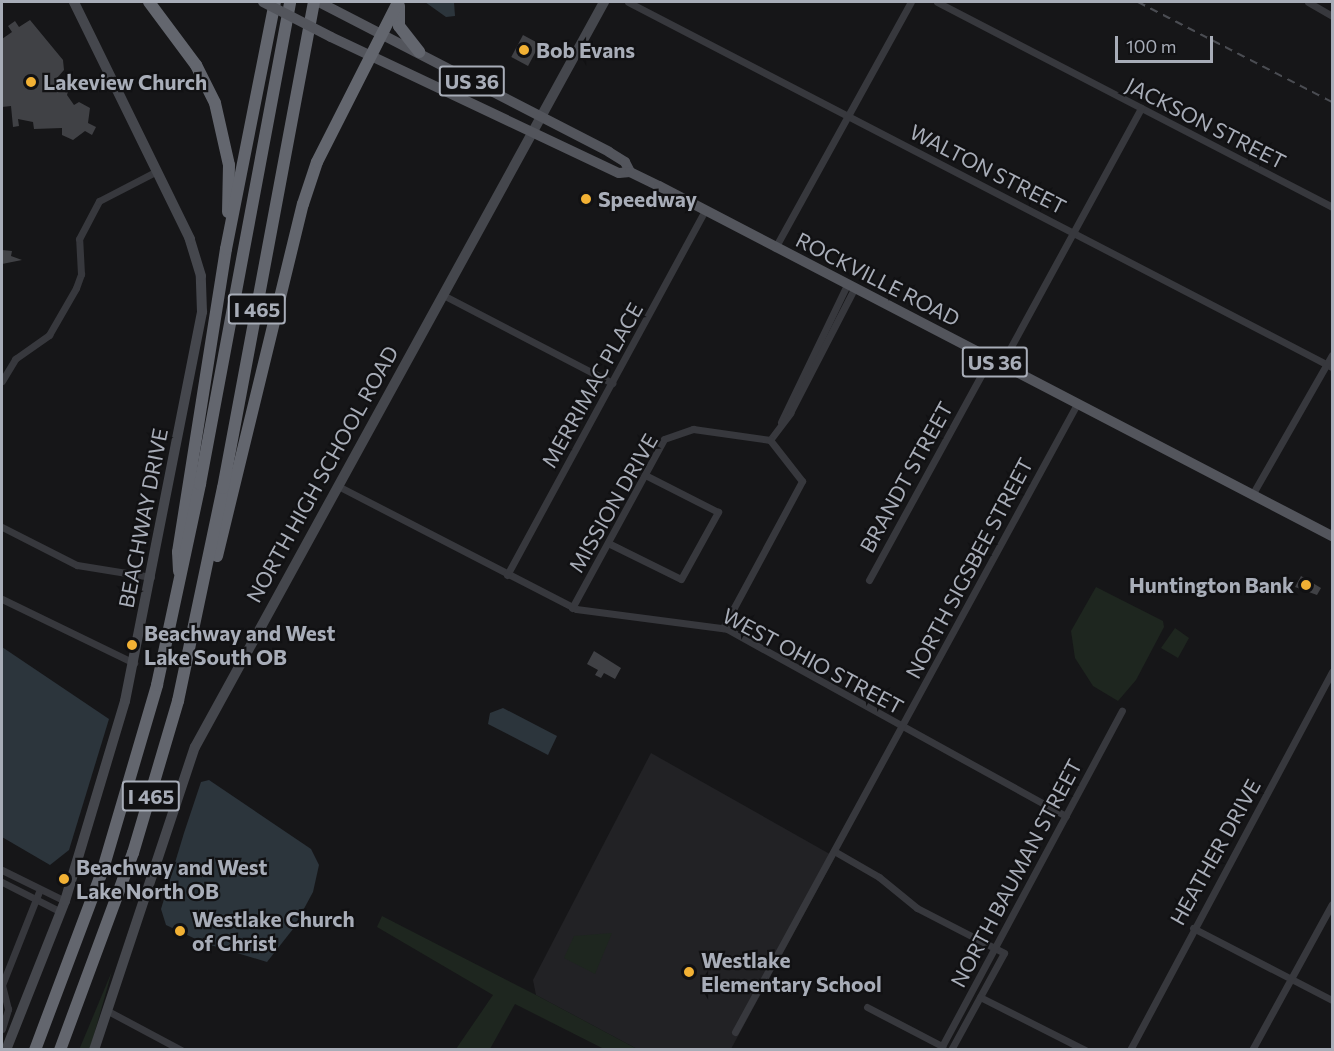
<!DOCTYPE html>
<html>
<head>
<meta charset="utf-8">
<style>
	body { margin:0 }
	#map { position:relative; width:1334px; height:1051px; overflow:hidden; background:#161618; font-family:Commissioner,sans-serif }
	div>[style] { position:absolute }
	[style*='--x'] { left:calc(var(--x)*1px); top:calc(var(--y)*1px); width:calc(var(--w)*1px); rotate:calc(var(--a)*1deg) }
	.built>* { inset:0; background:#222225 }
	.green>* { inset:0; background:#1e261f }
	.water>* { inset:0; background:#2c353c }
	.building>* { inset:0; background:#404145; transform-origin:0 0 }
	.street>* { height:7px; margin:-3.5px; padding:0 3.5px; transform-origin:3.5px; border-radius:3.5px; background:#37383d }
	.secondary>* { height:10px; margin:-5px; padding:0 5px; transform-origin:5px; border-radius:5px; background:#45474d }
	.primary>* { height:10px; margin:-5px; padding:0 5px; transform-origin:5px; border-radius:5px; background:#53555c }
	.highway>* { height:12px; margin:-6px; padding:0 6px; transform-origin:6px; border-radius:6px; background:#63666e }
	.rail>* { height:2px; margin-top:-1px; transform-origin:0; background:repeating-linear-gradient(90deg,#4a4c52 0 8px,transparent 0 14px) }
	.primary-bridge>* { height:10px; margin:-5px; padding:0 5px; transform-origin:5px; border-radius:5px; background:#53555c }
	.dots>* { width:16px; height:16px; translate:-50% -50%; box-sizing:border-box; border:3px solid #111113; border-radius:50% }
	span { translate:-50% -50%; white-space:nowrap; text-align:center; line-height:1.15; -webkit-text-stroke:4.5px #111113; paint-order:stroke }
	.shield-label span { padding:2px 4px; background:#111113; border:2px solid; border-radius:4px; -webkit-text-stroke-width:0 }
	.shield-label { font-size:20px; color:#a8adb8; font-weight:700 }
	.poi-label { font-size:21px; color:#a8adb8; font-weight:700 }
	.left { translate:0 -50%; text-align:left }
	.right { translate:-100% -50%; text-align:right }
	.street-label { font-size:21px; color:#a8adb8 }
	.frame { position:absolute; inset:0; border:3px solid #a8adb8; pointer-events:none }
	.scale { position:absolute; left:1115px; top:36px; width:98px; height:27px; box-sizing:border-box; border:3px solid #a8adb8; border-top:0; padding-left:8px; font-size:18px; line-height:21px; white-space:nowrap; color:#a8adb8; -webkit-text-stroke:4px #111113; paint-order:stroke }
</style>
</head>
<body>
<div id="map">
	<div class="built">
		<div style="clip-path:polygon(651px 753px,835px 857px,731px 1049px,637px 1049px,536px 995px,533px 980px)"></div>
	</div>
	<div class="green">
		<div style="clip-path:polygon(1096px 587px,1163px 621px,1164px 627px,1136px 680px,1118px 701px,1093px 686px,1075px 658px,1071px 631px)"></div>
		<div style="clip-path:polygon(1175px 628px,1189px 638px,1178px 658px,1161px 648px)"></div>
		<div style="clip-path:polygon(382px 916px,536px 995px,637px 1049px,604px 1049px,515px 1004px,490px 1049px,456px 1049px,493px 995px,377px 927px)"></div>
		<div style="clip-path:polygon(612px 933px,595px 974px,564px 958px,574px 936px)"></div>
		<div style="clip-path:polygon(112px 971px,90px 1049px,79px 1050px)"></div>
	</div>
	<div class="water">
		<div style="clip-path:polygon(425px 2px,454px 2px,455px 16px,446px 17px)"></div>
		<div style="clip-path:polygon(2px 647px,109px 719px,69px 850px,50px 865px,2px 837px)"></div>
		<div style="clip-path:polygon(503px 708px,557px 736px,548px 755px,488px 724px,490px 713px)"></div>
		<div style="clip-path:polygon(209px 780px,311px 849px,319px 865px,313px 892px,293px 929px,267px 962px,204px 943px,166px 925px,161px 909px,184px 833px,201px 782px)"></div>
	</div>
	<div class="building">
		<div style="clip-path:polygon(30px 20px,63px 60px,64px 70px,57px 78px,69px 88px,67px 95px,74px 105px,79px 102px,90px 108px,88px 123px,96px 127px,92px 135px,85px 131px,73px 140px,62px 135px,62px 128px,34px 129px,33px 122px,18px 119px,19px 126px,13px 127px,11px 106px,2px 107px,2px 39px,12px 32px,8px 26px,15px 21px,19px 27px)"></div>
		<div style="left:523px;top:35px;width:19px;height:25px;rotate:28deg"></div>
		<div style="clip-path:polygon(2px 250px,12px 251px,11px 256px,22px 260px,2px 264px)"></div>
		<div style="clip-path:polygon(1301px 576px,1321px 588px,1317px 595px,1295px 587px)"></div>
		<div style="clip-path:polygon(594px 651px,621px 668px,615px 679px,604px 673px,601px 678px,595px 675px,598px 670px,587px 664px)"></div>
	</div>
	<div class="street">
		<div style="--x:628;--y:2;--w:793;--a:27.41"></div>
		<div style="--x:937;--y:2;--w:445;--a:27.4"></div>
		<div style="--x:1308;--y:2;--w:28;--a:30"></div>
		<div style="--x:775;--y:248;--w:281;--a:-61.1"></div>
		<div style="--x:443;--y:295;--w:191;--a:27.5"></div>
		<div style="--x:1001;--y:365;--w:293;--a:-61.4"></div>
		<div style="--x:2;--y:381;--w:26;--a:-59"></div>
		<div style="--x:15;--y:359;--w:42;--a:-35.2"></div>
		<div style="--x:49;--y:335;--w:54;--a:-60.1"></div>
		<div style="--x:76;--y:288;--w:15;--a:-70"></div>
		<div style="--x:81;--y:274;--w:35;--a:-93"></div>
		<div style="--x:79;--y:239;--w:43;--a:-62.2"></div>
		<div style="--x:99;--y:201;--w:65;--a:-27.3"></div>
		<div style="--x:781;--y:422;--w:152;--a:-64.3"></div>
		<div style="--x:770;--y:440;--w:34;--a:-53"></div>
		<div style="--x:790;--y:413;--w:140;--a:-62.7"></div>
		<div style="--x:338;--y:486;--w:268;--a:27.3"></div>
		<div style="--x:576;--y:609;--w:152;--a:7.5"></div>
		<div style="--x:727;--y:629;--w:387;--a:28.9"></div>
		<div style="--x:1252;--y:495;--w:161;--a:-60.3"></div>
		<div style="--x:2;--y:527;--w:84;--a:26.9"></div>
		<div style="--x:77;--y:565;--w:75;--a:9.2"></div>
		<div style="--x:608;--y:543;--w:81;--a:26.3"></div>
		<div style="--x:681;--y:579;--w:77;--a:-61.1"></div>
		<div style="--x:718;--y:512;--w:82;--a:-153.1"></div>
		<div style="--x:507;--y:575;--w:414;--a:-61.5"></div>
		<div style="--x:869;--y:580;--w:252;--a:-61.3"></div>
		<div style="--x:2;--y:599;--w:147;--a:25.9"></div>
		<div style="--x:572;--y:608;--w:192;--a:-61.4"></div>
		<div style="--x:664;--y:439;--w:31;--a:-19"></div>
		<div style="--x:693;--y:429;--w:78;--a:8.1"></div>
		<div style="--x:723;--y:628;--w:167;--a:-61.7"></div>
		<div style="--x:802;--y:481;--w:52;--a:-128"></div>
		<div style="--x:834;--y:851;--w:52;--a:30"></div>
		<div style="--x:879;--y:877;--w:49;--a:39.2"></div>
		<div style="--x:917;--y:908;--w:98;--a:27.3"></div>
		<div style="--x:1004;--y:953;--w:111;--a:118.7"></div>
		<div style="--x:2;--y:870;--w:70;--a:26.2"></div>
		<div style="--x:2;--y:882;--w:66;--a:27"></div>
		<div style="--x:1193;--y:928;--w:157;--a:27.4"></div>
		<div style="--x:980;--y:997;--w:118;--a:26.8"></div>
		<div style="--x:867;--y:1007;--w:85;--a:27.5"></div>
		<div style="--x:108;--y:1011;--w:83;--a:28.1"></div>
		<div style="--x:2;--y:1029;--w:21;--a:-73"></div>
		<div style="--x:8;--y:1009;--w:25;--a:-104"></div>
		<div style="--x:2;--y:985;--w:103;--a:-68.4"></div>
		<div style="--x:735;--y:1032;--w:715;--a:-61.43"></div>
		<div style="--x:940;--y:1050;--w:385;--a:-61.8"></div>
		<div style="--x:1130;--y:1050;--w:429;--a:-61.9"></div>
		<div style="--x:1252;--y:1050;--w:166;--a:-61.3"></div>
	</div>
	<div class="secondary">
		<div style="--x:6;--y:1050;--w:160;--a:-68.4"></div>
		<div style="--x:65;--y:901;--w:209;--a:-73.3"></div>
		<div style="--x:125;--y:701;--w:397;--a:-78.8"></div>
		<div style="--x:202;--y:312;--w:36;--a:-92"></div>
		<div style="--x:201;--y:276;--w:39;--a:-107"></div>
		<div style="--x:190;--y:239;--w:264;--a:-116.1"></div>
		<div style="--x:94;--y:1050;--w:319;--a:-71.6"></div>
		<div style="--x:195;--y:747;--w:850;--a:-61.23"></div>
	</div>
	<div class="primary">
		<div style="--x:319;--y:2;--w:326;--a:27.3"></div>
		<div style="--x:609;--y:152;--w:19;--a:32"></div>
		<div style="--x:625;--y:162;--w:11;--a:63"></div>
		<div style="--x:331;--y:37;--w:318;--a:25.3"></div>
		<div style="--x:619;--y:173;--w:11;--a:-5"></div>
		<div style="--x:630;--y:172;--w:32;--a:26"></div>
		<div style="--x:659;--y:186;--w:759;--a:27.48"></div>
	</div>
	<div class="highway">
		<div style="--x:149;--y:2;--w:79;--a:53.3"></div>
		<div style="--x:196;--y:65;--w:42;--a:63.4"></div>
		<div style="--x:215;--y:103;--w:64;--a:77.3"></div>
		<div style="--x:229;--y:165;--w:47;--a:91.2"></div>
		<div style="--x:399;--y:6;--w:20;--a:90"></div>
		<div style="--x:399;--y:26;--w:33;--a:52"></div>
		<div style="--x:217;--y:556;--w:362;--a:-76.3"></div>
		<div style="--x:303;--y:204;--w:44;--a:-71.6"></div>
		<div style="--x:317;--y:162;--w:179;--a:-63.1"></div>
		<div style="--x:179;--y:571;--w:19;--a:-93"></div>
		<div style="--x:178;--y:552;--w:307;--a:-81"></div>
		<div style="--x:226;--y:249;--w:252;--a:-78.8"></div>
		<div style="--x:35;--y:1050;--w:193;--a:-69.4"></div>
		<div style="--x:103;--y:869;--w:192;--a:-73.6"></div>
		<div style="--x:157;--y:685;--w:206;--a:-77.9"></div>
		<div style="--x:200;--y:484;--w:490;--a:-79.4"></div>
		<div style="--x:60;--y:1050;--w:210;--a:-69.7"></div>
		<div style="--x:133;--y:853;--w:159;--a:-73.5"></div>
		<div style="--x:178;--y:701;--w:218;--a:-78.1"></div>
		<div style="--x:223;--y:488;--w:494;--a:-79.4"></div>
	</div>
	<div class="rail">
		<div style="--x:1138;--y:2;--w:218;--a:27.3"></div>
	</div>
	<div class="primary-bridge">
		<div style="--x:263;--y:2;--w:76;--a:27.2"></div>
	</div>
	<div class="dots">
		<div style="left:524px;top:50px;background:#f2b134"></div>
		<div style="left:31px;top:82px;background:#f2b134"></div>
		<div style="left:586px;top:199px;background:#f2b134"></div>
		<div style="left:1306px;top:585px;background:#f2b134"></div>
		<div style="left:132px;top:645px;background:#f2b134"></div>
		<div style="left:64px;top:879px;background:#f2b134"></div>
		<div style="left:180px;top:931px;background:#f2b134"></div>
		<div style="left:689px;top:972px;background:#f2b134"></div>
	</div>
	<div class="shield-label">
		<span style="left:472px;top:81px">US 36</span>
		<span style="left:257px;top:309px">I 465</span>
		<span style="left:995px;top:362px">US 36</span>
		<span style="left:151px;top:796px">I 465</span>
	</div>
	<div class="poi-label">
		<span class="left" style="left:536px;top:50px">Bob Evans</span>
		<span class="left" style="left:43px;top:82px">Lakeview Church</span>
		<span class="left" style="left:598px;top:199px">Speedway</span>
		<span class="right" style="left:1294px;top:585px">Huntington Bank</span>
		<span class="left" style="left:144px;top:645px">Beachway and West<br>Lake South OB</span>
		<span class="left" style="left:76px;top:879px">Beachway and West<br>Lake North OB</span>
		<span class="left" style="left:192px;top:931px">Westlake Church<br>of Christ</span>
		<span class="left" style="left:701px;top:972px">Westlake<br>Elementary School</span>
	</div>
	<div class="street-label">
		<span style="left:1206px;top:123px;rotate:27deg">JACKSON STREET</span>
		<span style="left:988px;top:169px;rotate:27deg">WALTON STREET</span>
		<span style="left:878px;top:279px;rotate:27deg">ROCKVILLE ROAD</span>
		<span style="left:592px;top:385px;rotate:-61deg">MERRIMAC PLACE</span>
		<span style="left:322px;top:474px;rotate:-61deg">NORTH HIGH SCHOOL ROAD</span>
		<span style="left:906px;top:477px;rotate:-61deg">BRANDT STREET</span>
		<span style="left:613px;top:503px;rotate:-60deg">MISSION DRIVE</span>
		<span style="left:143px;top:518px;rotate:-79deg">BEACHWAY DRIVE</span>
		<span style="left:969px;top:568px;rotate:-62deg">NORTH SIGSBEE STREET</span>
		<span style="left:813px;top:661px;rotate:28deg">WEST OHIO STREET</span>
		<span style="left:1215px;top:852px;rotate:-61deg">HEATHER DRIVE</span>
		<span style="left:1016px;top:873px;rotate:-62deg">NORTH BAUMAN STREET</span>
	</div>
	<div class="frame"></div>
	<div class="scale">100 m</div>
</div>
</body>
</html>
